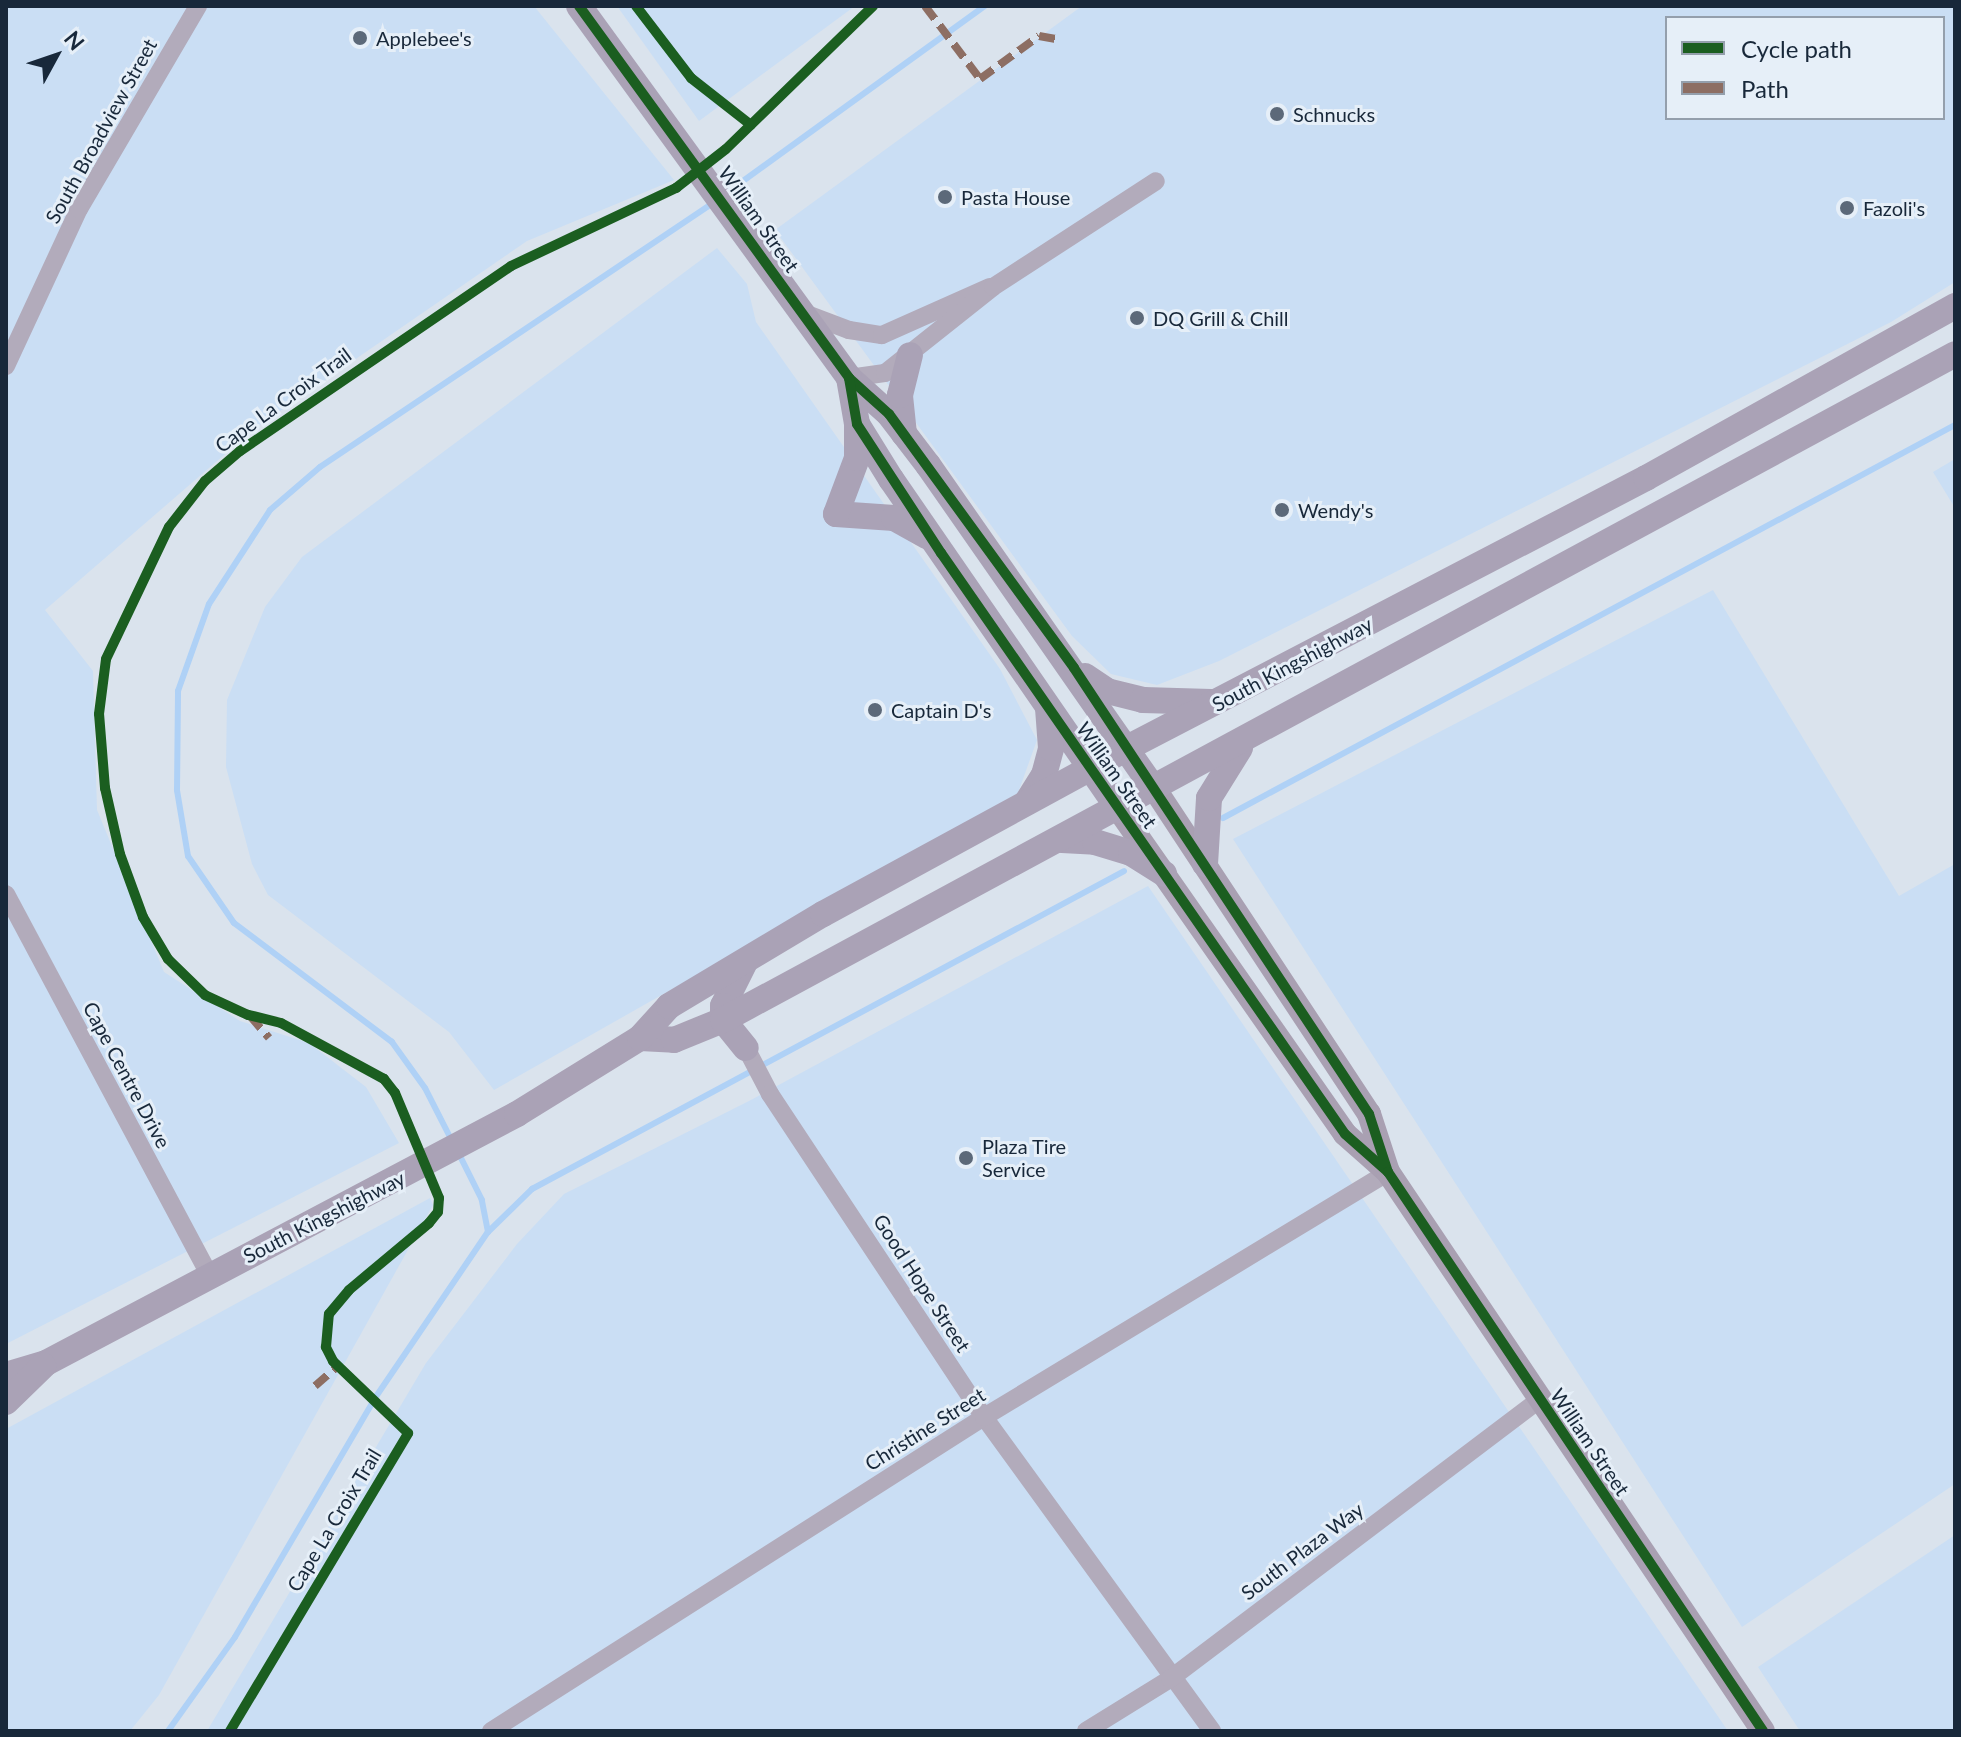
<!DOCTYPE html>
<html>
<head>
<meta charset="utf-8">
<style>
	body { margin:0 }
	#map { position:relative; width:1961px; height:1737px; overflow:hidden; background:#dae3ed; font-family:Lato,sans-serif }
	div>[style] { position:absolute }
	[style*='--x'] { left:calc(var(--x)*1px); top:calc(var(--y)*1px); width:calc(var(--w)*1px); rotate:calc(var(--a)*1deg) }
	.built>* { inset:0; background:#cadef4 }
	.stream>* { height:6px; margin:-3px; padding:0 3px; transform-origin:3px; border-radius:3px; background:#afd1f6 }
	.street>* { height:18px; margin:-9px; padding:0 9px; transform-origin:9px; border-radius:9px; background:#b2abbb }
	.secondary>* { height:24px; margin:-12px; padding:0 12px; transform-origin:12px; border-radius:12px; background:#a9a0b2 }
	.primary>* { height:26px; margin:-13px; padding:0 13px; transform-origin:13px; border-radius:13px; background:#aaa2b6 }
	.quiet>* { height:8px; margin-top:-4px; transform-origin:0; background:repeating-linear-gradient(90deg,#8d6e63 0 16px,transparent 0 24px) }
	.cycleway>* { height:10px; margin:-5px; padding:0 5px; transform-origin:5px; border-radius:5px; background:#1b5e20 }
	.dots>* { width:22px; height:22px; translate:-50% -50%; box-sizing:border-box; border:4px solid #e6eff8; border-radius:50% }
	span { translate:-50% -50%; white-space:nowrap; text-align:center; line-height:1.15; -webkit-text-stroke:6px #e6eff8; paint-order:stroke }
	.poi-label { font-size:20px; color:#18283a }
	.left { translate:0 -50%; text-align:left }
	.street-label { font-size:20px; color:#18283a }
	.frame { position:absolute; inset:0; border:8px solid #18283a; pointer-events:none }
	.legend { position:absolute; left:1665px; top:16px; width:280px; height:104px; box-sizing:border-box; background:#e6eff8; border:2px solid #949fac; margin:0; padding:10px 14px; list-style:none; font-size:24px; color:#18283a }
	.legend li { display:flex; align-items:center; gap:16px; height:40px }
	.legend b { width:40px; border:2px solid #949fac }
	.north { position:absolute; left:16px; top:16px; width:80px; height:80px; -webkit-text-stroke:6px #e6eff8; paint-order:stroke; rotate:50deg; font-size:22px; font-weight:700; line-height:32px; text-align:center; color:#18283a }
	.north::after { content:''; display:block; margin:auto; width:28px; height:36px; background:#18283a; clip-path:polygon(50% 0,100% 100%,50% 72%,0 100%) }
</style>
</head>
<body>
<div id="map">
	<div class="built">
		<div style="clip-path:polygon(6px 6px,534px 6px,674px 180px,527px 241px,254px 429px,45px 610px,93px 671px,97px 810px,164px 972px,240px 1021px,309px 1043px,366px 1087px,399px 1143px,6px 1344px)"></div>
		<div style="clip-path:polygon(617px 6px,855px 6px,699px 121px)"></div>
		<div style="clip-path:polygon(evenodd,1082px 6px,1955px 6px,1955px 282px,1891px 322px,1219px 661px,1157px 685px,1111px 674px,1072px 636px,775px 230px,1082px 6px,1667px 18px,1943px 18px,1943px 118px,1667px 118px,1667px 18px)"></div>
		<div style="clip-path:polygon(717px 248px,747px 284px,756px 322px,1000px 669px,1037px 740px,1018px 793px,494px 1090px,449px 1032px,268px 895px,252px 864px,226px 767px,227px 700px,265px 607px,302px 557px)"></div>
		<div style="clip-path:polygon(1955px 459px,1955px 508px,1933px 472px)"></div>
		<div style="clip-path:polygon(1713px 590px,1899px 896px,1955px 864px,1955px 1484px,1742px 1627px,1233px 839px)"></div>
		<div style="clip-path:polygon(1148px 886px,1728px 1731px,207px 1731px,426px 1363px,517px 1244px,564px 1194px,749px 1101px)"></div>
		<div style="clip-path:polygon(430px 1198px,433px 1205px,159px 1695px,130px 1731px,6px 1731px,6px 1429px)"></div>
		<div style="clip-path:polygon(1955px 1535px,1955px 1731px,1800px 1731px,1758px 1667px)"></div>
	</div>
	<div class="stream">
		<div style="--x:725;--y:194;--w:321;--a:-35.9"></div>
		<div style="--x:1223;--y:818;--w:831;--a:-28.23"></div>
		<div style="--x:452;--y:1141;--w:59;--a:-117"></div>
		<div style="--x:425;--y:1088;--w:57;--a:-125.7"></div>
		<div style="--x:392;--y:1042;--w:198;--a:-143"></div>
		<div style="--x:234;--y:923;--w:81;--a:-124.5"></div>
		<div style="--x:188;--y:856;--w:67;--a:-99.5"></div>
		<div style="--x:177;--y:790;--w:99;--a:-89.4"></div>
		<div style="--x:178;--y:691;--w:92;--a:-70.4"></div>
		<div style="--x:209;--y:604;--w:112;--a:-57"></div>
		<div style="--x:270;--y:510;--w:66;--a:-40.7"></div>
		<div style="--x:320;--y:467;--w:473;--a:-33.9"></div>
		<div style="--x:488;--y:1232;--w:62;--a:-44.3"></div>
		<div style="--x:532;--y:1189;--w:672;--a:-28.24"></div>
		<div style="--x:168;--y:1731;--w:115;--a:-54.5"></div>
		<div style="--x:235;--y:1637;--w:277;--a:-59.6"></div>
		<div style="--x:375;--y:1398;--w:201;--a:-55.8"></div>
		<div style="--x:488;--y:1232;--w:33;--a:-101"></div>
		<div style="--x:482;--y:1200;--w:51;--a:-116.6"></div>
	</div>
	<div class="street">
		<div style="--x:804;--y:313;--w:48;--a:20.7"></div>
		<div style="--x:849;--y:330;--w:33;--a:9"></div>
		<div style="--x:882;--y:335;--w:118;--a:-24"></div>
		<div style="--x:6;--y:366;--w:173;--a:-65.1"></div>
		<div style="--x:79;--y:209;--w:235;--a:-59.6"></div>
		<div style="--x:849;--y:378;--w:36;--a:-8"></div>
		<div style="--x:885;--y:373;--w:138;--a:-38.5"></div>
		<div style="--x:993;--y:287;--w:194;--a:-33"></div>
		<div style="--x:6;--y:894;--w:433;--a:61.9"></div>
		<div style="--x:746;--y:1048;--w:52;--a:62.4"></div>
		<div style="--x:770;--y:1094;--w:387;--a:56.5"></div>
		<div style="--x:984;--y:1417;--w:388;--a:54"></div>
		<div style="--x:491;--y:1731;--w:585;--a:-32.49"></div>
		<div style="--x:984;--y:1417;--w:472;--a:-31.2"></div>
		<div style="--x:1086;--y:1731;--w:99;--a:-31.8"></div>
		<div style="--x:1170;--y:1679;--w:464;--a:-37.1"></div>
	</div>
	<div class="secondary">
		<div style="--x:1119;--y:810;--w:395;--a:55.1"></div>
		<div style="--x:1345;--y:1134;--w:57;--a:41.5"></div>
		<div style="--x:1388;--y:1172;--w:61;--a:-108.1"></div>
		<div style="--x:1369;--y:1114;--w:388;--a:-123.4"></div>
		<div style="--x:1388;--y:1172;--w:673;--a:56.14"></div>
	</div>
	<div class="primary">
		<div style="--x:579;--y:6;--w:460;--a:54"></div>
		<div style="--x:849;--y:378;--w:54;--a:42"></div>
		<div style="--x:889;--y:414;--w:64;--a:52.6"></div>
		<div style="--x:928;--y:465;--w:396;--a:55.1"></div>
		<div style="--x:849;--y:378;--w:47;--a:80.1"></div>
		<div style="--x:857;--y:424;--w:65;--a:58.3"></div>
		<div style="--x:891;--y:479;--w:402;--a:55.4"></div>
		<div style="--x:904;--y:434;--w:39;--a:-96"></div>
		<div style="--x:900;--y:395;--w:41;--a:-76"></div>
		<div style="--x:836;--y:514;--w:58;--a:3.9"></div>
		<div style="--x:894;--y:518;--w:38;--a:29"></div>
		<div style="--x:836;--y:514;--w:60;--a:-69.4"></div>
		<div style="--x:857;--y:458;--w:32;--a:-90"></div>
		<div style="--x:1085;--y:676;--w:27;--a:34"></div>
		<div style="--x:1107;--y:691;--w:37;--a:14"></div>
		<div style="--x:1143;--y:700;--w:68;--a:1.7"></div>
		<div style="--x:1027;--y:802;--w:32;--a:-58"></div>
		<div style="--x:1044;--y:775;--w:28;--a:-75"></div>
		<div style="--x:1051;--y:748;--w:40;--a:-94.3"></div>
		<div style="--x:1062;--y:840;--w:33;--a:3"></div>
		<div style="--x:1095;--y:842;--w:38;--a:17"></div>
		<div style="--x:1131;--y:853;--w:39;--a:32"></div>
		<div style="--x:1205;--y:864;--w:66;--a:-86.5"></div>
		<div style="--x:1209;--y:798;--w:59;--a:-58.2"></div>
		<div style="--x:745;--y:962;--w:49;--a:116.6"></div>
		<div style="--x:723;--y:1006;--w:14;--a:90"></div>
		<div style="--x:723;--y:1020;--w:36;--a:51"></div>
		<div style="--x:640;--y:1038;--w:34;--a:3"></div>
		<div style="--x:674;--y:1040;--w:53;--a:-22.2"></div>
		<div style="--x:723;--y:1020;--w:1400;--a:-28.39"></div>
		<div style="--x:6;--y:1375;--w:42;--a:-16.7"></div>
		<div style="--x:46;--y:1363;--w:533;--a:-27.86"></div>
		<div style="--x:517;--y:1114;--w:145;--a:-31.7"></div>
		<div style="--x:640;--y:1038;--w:43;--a:-47.8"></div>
		<div style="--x:669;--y:1006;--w:179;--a:-30.9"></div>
		<div style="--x:823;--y:914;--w:346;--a:-28.6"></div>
		<div style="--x:1127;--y:748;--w:585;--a:-27.48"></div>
		<div style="--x:1646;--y:478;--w:354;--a:-29.1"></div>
		<div style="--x:6;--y:1402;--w:52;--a:-44.2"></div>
	</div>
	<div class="quiet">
		<div style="--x:925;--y:6;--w:91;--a:53"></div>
		<div style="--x:980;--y:79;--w:73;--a:-36.1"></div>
		<div style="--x:1039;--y:36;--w:17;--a:10"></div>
		<div style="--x:250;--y:1016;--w:29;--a:49"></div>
		<div style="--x:315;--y:1386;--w:30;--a:-41"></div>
	</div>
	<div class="cycleway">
		<div style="--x:579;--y:6;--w:460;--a:54"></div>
		<div style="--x:849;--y:378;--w:54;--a:42"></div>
		<div style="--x:889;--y:414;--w:314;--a:53.9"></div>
		<div style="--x:1074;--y:668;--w:535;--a:56.52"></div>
		<div style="--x:1369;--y:1114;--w:61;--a:71.9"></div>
		<div style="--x:1388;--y:1172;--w:57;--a:-138.5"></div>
		<div style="--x:1345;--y:1134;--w:708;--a:-124.81"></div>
		<div style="--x:941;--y:553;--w:154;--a:-123.1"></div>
		<div style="--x:857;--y:424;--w:47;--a:-99.9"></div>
		<div style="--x:636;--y:6;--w:91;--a:52.6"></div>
		<div style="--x:691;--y:78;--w:76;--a:38.1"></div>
		<div style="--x:1388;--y:1172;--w:673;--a:56.14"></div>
		<div style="--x:230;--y:1731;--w:347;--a:-59.1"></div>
		<div style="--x:408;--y:1433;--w:104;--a:-136.2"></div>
		<div style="--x:333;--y:1361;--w:16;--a:-117"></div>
		<div style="--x:326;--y:1347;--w:33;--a:-85"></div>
		<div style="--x:329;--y:1314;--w:31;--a:-50"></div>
		<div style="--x:349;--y:1290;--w:104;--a:-39.9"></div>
		<div style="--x:429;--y:1223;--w:14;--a:-51"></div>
		<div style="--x:438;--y:1212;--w:14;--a:-86"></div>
		<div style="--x:439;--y:1198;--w:114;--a:-112.7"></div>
		<div style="--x:395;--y:1093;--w:18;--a:-128"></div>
		<div style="--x:384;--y:1079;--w:117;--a:-151.5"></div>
		<div style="--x:281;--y:1023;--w:34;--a:-166"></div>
		<div style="--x:248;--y:1015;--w:47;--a:-155.1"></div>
		<div style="--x:205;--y:995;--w:52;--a:-135.8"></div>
		<div style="--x:168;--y:959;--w:49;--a:-120.8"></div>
		<div style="--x:143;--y:917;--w:67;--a:-110.1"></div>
		<div style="--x:120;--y:854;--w:68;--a:-102.8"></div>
		<div style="--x:105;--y:788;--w:74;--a:-94.6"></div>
		<div style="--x:99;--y:714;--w:55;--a:-82.7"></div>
		<div style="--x:106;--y:659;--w:146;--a:-64.5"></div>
		<div style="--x:169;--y:527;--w:58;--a:-52"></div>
		<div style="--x:205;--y:481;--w:46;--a:-40.6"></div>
		<div style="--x:240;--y:451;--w:328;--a:-34.3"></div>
		<div style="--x:511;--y:266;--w:183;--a:-25.3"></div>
		<div style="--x:676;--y:188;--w:63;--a:-38"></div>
		<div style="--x:726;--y:149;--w:205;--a:-44.2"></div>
	</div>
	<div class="dots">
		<div style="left:360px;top:38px;background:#5c6979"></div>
		<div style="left:1277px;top:114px;background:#5c6979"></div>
		<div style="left:945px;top:197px;background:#5c6979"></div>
		<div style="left:1847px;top:208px;background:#5c6979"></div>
		<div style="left:1137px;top:318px;background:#5c6979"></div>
		<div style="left:1282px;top:510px;background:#5c6979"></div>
		<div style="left:875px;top:710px;background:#5c6979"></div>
		<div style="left:966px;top:1158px;background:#5c6979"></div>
	</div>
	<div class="poi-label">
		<span class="left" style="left:376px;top:38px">Applebee's</span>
		<span class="left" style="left:1293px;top:114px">Schnucks</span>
		<span class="left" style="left:961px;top:197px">Pasta House</span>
		<span class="left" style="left:1863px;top:208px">Fazoli's</span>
		<span class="left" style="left:1153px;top:318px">DQ Grill &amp; Chill</span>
		<span class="left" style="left:1298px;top:510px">Wendy's</span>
		<span class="left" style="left:891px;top:710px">Captain D's</span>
		<span class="left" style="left:982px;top:1158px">Plaza Tire<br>Service</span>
	</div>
	<div class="street-label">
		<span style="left:101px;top:131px;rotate:-61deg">South Broadview Street</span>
		<span style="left:759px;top:219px;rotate:55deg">William Street</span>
		<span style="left:283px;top:400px;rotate:-36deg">Cape La Croix Trail</span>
		<span style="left:1292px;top:664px;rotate:-28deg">South Kingshighway</span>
		<span style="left:1117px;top:775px;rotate:55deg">William Street</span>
		<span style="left:127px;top:1075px;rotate:62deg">Cape Centre Drive</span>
		<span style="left:324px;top:1217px;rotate:-27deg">South Kingshighway</span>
		<span style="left:922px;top:1283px;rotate:57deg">Good Hope Street</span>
		<span style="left:925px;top:1429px;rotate:-32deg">Christine Street</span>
		<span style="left:1590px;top:1442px;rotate:56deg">William Street</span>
		<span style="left:334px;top:1520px;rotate:-59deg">Cape La Croix Trail</span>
		<span style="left:1302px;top:1551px;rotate:-37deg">South Plaza Way</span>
	</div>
	<div class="frame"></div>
	<ul class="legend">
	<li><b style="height:10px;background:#1b5e20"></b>Cycle path</li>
	<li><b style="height:10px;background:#8d6e63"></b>Path</li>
	</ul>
	<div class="north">N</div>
</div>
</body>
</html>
